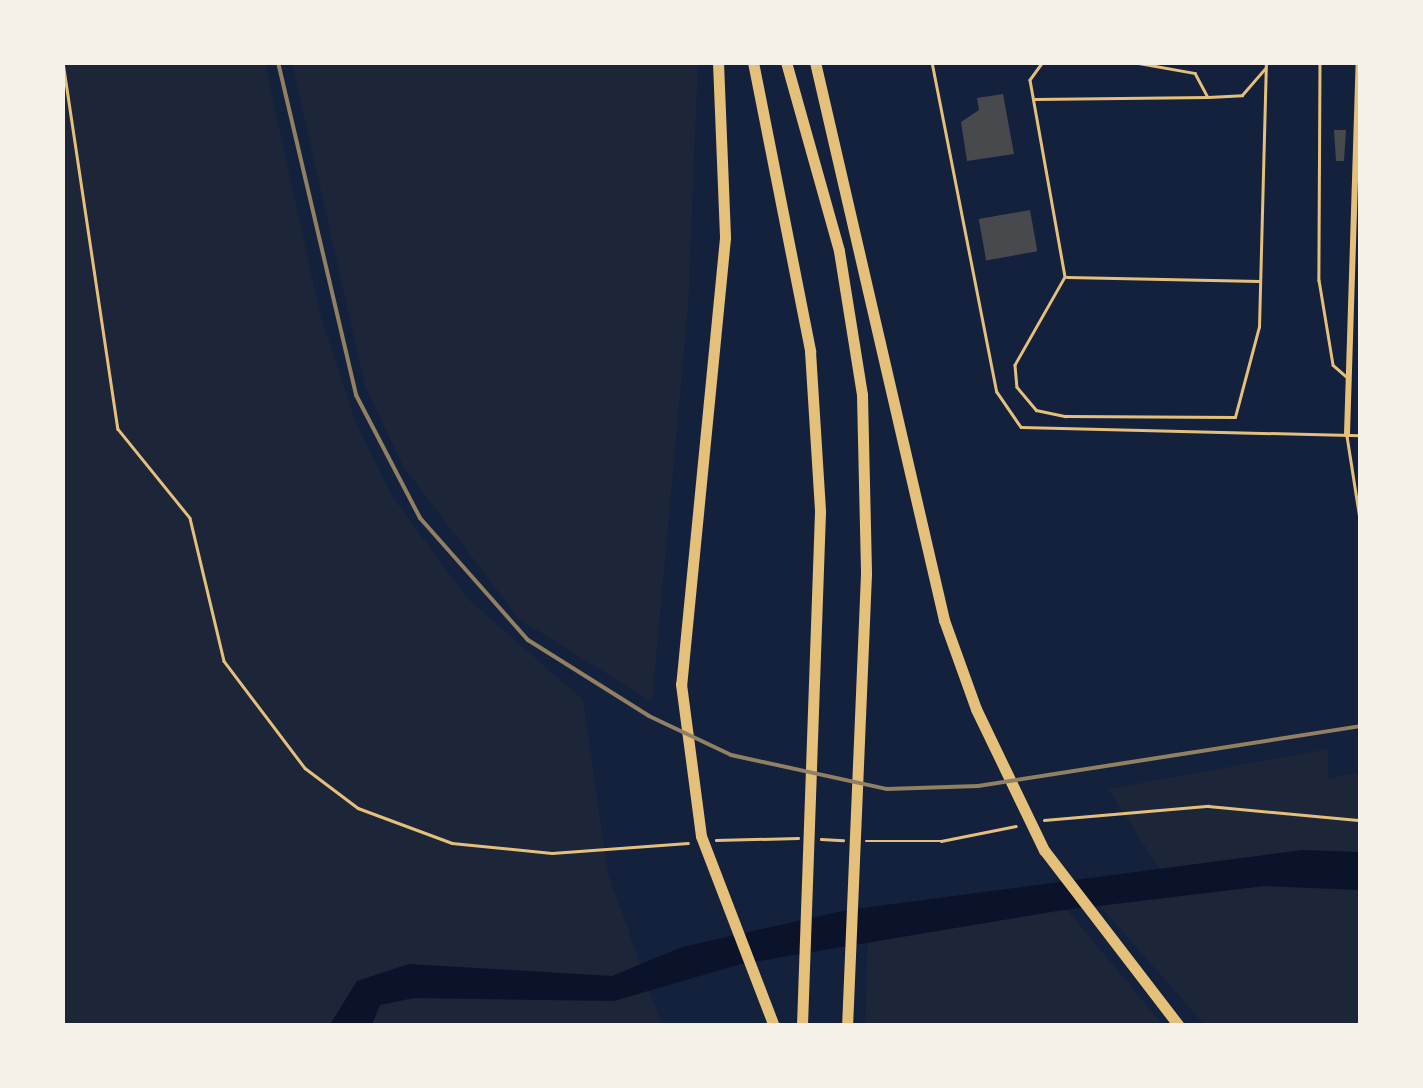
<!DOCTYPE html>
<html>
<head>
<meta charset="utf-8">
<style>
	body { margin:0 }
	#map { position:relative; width:1423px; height:1088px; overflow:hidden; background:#14213d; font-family:"DM Sans",sans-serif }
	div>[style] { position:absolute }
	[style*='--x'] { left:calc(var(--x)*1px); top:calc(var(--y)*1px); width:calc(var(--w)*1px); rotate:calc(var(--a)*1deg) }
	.green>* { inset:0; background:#1d2539 }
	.water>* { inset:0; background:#0b132b }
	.building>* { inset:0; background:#48494c; transform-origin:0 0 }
	.path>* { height:2.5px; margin:-1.25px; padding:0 1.25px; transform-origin:1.25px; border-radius:1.25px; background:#e5c07b }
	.service>* { height:2.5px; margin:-1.25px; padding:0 1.25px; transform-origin:1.25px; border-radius:1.25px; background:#e5c07b }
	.minor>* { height:6px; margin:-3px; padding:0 3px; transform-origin:3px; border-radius:3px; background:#e5c07b }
	.motorway>* { height:11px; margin:-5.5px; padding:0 5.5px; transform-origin:5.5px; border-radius:5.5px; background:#e5c07b }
	.rail>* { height:4px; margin:-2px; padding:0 2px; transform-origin:2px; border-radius:2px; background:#918062 }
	span { translate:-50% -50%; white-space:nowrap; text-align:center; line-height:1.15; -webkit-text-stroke:9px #f6f1e7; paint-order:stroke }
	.frame { position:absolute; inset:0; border:65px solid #f6f1e7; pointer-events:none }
</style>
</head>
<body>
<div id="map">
	<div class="green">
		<div style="clip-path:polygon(62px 63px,265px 63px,320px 314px,356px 423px,392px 496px,466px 597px,583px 700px,608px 874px,662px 1025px,63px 1025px)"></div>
		<div style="clip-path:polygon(292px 63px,698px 63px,688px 307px,652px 702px,519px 619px,403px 466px,365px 386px)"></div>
		<div style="clip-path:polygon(1328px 749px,1328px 779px,1360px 772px,1360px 872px,1163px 874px,1108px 789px)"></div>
		<div style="clip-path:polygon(1264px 886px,1360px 890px,1360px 1025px,1205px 1025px,1100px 906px)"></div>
		<div style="clip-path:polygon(1067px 910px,1163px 1025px,865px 1026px,868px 940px)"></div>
	</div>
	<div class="water">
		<div style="clip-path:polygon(1302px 850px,1360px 852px,1360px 890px,1264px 886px,1056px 911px,741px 964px,614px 1001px,414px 998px,380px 1005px,372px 1025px,329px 1026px,357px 981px,409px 964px,612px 976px,682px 947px,847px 910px)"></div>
	</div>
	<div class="building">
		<div style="clip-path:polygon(1003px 94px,1014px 154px,967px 161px,961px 122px,979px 110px,977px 98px)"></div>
		<div style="clip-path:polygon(1334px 130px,1346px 130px,1344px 161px,1336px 161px)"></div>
		<div style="left:1030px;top:210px;width:42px;height:52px;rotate:80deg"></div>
	</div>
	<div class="path">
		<div style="--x:63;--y:62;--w:371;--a:81.5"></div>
		<div style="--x:118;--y:429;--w:114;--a:51"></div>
		<div style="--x:190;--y:518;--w:147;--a:76.6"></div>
		<div style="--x:224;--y:661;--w:134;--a:52.9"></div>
		<div style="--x:305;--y:768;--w:66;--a:37"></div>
		<div style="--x:358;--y:808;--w:100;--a:20.4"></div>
		<div style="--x:452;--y:843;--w:100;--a:5.7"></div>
		<div style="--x:552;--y:853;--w:136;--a:-4.2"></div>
		<div style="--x:1044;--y:820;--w:165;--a:-4.9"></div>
		<div style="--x:1208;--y:806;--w:153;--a:5.3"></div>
		<div style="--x:821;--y:839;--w:22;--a:3"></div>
		<div style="--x:716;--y:840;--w:82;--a:-1.4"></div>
		<div style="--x:866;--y:841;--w:75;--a:0"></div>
		<div style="--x:941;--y:841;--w:76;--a:-11.3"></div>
	</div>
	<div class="service">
		<div style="--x:932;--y:62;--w:336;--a:78.9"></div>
		<div style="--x:997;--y:392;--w:42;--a:55.6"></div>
		<div style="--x:1021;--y:427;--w:339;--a:1.4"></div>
		<div style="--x:1043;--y:62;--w:22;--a:126"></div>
		<div style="--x:1030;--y:80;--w:200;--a:79.9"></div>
		<div style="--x:1065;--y:277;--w:101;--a:119.6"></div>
		<div style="--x:1015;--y:365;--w:22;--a:85"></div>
		<div style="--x:1017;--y:387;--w:30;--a:50"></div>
		<div style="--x:1036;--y:410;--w:30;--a:12"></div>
		<div style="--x:1065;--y:416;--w:170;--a:0.3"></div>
		<div style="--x:1235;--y:417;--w:93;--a:-75.1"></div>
		<div style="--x:1259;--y:327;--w:265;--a:-88.5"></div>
		<div style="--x:1133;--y:62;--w:63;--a:10.1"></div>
		<div style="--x:1195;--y:73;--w:27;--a:62"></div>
		<div style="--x:1208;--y:97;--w:34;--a:-3"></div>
		<div style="--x:1242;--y:95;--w:35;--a:-49"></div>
		<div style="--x:1320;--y:62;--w:218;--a:90.3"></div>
		<div style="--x:1319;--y:280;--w:86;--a:80.6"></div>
		<div style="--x:1333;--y:365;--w:20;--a:41"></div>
		<div style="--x:1035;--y:99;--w:173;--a:-0.7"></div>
		<div style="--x:1067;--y:277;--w:192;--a:1.2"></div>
		<div style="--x:1347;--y:436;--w:84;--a:81.1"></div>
	</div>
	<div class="minor">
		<div style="--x:1347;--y:434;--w:372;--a:-88.2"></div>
	</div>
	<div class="motorway">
		<div style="--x:718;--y:62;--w:176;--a:87.7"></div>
		<div style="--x:725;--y:238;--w:448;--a:95.6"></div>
		<div style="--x:681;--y:684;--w:153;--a:82.5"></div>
		<div style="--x:701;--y:836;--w:204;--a:69"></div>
		<div style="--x:753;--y:62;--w:295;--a:78.8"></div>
		<div style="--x:810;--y:351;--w:161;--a:86.4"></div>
		<div style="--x:820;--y:512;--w:514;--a:92.01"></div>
		<div style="--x:786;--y:62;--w:196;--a:74.3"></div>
		<div style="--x:839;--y:251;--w:146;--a:80.9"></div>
		<div style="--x:862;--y:395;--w:179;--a:88.7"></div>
		<div style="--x:866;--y:574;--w:452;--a:92.4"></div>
		<div style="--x:815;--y:62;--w:573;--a:76.98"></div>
		<div style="--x:944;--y:620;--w:95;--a:70.2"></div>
		<div style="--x:976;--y:709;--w:157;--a:64.3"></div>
		<div style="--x:1044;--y:850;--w:222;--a:52.5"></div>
	</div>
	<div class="rail">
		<div style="--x:278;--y:62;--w:342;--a:76.8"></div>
		<div style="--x:356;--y:395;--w:139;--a:62.5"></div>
		<div style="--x:420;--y:518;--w:163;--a:48.5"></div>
		<div style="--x:528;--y:640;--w:143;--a:32.1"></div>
		<div style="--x:649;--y:716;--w:91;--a:25.4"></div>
		<div style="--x:731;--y:755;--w:160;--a:12.3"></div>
		<div style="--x:887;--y:789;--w:91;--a:-1.9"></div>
		<div style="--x:978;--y:786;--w:387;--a:-8.9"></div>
	</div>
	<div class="frame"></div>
</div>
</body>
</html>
